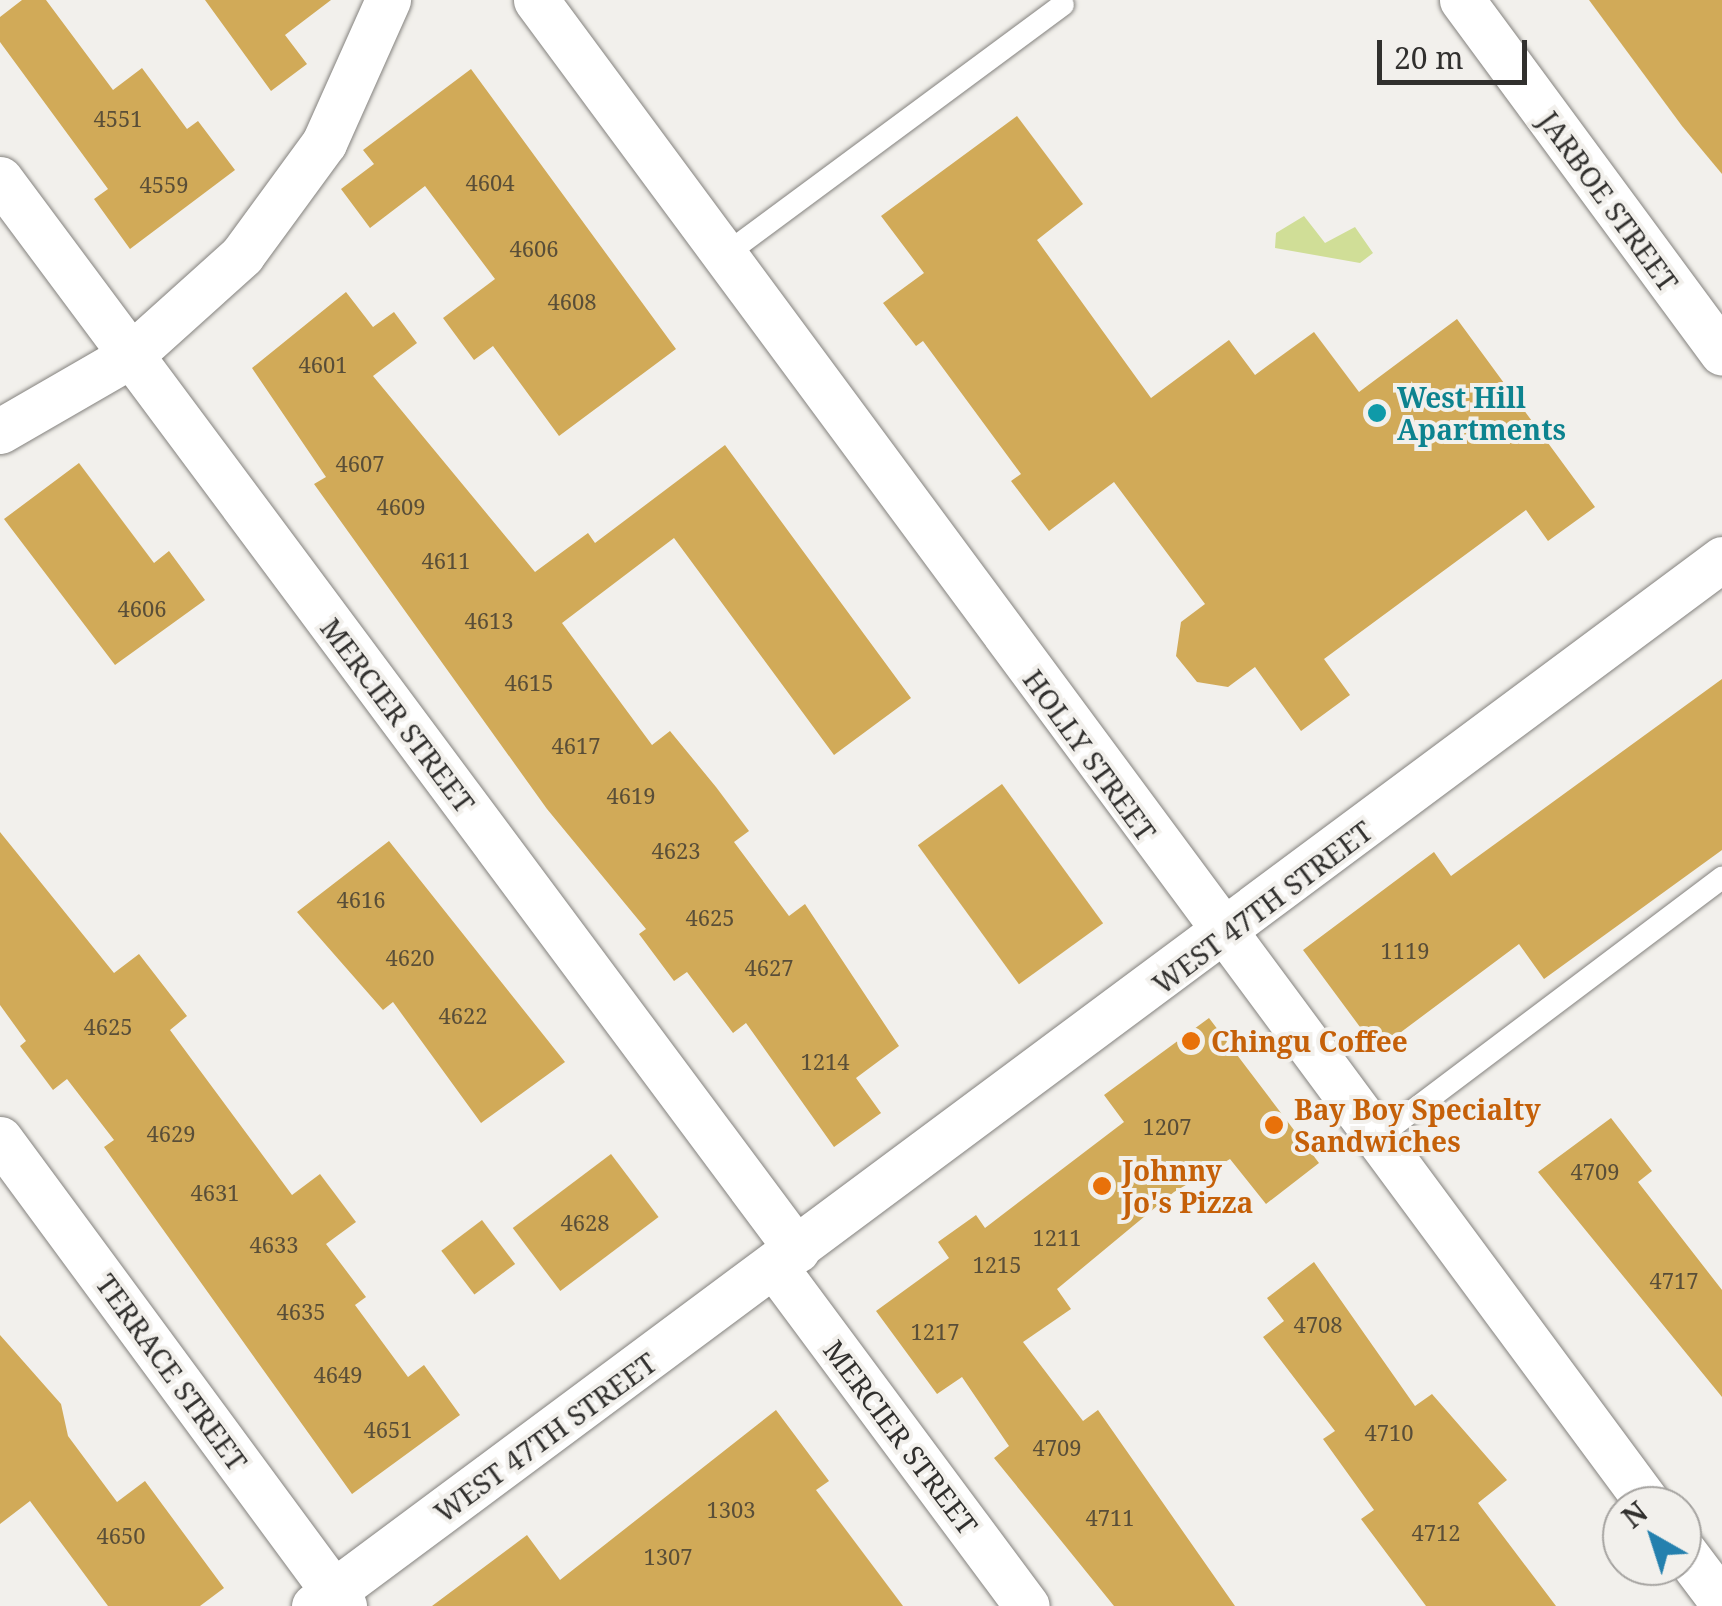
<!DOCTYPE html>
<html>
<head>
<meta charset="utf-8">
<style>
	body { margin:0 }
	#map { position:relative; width:1722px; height:1606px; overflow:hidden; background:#f2f0ec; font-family:"Noto Serif",serif }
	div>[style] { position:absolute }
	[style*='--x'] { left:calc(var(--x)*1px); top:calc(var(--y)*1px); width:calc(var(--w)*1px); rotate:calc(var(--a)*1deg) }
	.green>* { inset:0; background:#d0de97 }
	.building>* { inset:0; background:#d1aa58; transform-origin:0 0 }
	.roads { filter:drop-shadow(0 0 2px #84827e) drop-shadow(0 0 2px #84827e) }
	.lane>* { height:22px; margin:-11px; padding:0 11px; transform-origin:11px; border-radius:11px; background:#fff }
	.street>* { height:45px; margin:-22.5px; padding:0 22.5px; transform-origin:22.5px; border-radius:22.5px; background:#fff }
	.dots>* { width:28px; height:28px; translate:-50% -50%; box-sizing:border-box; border:5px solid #f2f0ec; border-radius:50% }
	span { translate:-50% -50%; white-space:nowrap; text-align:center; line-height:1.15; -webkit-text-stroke:8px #f2f0ec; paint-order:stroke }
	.number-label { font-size:22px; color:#594e38 }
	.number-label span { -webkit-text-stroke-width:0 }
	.street-label { font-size:28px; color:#31302e }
	.culture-label { font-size:28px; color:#0d838f; font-weight:700 }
	.left { translate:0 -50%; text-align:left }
	.food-label { font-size:28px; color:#c56008; font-weight:700 }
	.north { position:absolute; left:1602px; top:1486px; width:100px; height:100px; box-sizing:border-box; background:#f2f0ec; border:2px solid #a5a3a0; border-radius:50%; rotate:321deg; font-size:28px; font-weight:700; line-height:40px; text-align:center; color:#31302e }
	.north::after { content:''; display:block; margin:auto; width:35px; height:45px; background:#2480ae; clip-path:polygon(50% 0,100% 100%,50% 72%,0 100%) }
	.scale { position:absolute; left:1377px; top:40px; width:150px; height:45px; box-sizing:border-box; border:5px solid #31302e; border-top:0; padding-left:12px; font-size:30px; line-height:35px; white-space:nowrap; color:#31302e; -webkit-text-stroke:8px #f2f0ec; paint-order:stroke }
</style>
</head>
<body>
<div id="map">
	<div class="green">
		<div style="clip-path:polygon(1304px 216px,1325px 243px,1355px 227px,1373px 253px,1360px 263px,1275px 248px,1276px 233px)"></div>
	</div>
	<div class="building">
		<div style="clip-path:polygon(22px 0,46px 0,113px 90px,142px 68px,187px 129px,198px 121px,235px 170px,130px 249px,94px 199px,108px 189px,0 42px,0 17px)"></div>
		<div style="clip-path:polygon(205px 0,331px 0,285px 35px,307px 64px,271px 91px)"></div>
		<div style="clip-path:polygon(1589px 0,1722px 0,1722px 174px,1682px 126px)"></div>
		<div style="clip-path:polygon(471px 69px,676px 349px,559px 436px,493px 346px,474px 360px,443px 318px,495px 279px,425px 186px,370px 228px,341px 189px,374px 164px,363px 150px)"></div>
		<div style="clip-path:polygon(1017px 116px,1083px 204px,1037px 240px,1151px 398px,1229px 340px,1255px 375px,1314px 332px,1359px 392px,1457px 319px,1595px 507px,1548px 541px,1526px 510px,1324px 659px,1350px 695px,1301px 731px,1255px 667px,1228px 687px,1197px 682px,1176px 656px,1181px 622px,1205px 604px,1114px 482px,1049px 531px,1011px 481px,1021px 474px,923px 341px,916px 346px,883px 303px,924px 273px,881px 216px)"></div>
		<div style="clip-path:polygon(346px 292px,373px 327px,394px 312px,417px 343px,373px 376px,535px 572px,588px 533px,595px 543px,725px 445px,911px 698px,834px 755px,674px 538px,562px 623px,652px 745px,670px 731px,716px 787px,749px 831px,734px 842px,789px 916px,805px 904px,899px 1046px,856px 1078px,881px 1113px,834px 1147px,746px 1023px,733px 1033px,687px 972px,674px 981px,639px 934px,646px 929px,547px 809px,314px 484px,326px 477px,252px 368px)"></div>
		<div style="clip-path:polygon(79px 463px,154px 563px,169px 551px,205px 600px,115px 665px,4px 519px)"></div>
		<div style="clip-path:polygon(1722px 679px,1722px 850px,1544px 979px,1519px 944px,1377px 1050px,1303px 950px,1434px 852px,1451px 876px)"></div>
		<div style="left:1002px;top:784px;width:172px;height:104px;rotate:54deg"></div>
		<div style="clip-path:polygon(0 832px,114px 973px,139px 954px,187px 1016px,170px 1030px,292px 1195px,320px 1174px,356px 1222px,326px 1244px,366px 1297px,355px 1305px,408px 1377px,424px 1365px,460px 1415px,352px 1494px,104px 1147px,114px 1140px,67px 1079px,53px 1090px,20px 1046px,26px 1041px,0 1005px)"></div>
		<div style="clip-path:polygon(389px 841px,565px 1062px,481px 1123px,393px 1002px,383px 1010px,297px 912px)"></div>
		<div style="clip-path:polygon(1209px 1018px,1319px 1163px,1266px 1204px,1230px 1159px,1174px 1192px,1057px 1289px,1071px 1309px,1023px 1342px,1083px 1421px,1098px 1410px,1235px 1606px,1114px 1606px,994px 1458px,1009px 1446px,962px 1377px,937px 1394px,876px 1311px,949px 1258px,938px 1242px,976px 1215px,985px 1228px,1124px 1122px,1104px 1095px)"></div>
		<div style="clip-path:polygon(1611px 1118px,1652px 1171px,1638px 1182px,1722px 1290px,1722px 1397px,1538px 1172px)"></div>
		<div style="left:611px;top:1154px;width:79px;height:123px;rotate:53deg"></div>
		<div style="left:482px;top:1220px;width:55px;height:51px;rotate:53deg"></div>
		<div style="clip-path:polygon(1314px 1262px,1415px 1406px,1432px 1394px,1507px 1480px,1478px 1503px,1556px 1606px,1426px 1606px,1361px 1519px,1374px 1510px,1323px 1439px,1335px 1431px,1263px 1337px,1284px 1321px,1267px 1298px)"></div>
		<div style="clip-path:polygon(0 1335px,61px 1404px,68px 1436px,117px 1502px,145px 1481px,224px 1588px,200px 1606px,108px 1606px,30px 1501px,0 1524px)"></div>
		<div style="clip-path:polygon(776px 1410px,829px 1481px,816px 1490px,903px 1606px,432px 1606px,527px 1535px,560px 1580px)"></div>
	</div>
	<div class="roads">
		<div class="lane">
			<div style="--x:726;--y:254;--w:419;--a:-36.5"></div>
			<div style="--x:1374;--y:1140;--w:436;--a:-37"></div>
		</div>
		<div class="street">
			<div style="--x:536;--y:0;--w:1873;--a:53.51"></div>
			<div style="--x:1462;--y:0;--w:438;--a:53.6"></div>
			<div style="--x:0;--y:179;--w:1335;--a:53.34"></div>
			<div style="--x:0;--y:431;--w:150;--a:-30"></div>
			<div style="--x:130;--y:356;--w:151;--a:-42"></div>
			<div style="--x:242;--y:255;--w:139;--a:-53.8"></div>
			<div style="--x:324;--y:143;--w:157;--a:-65.9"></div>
			<div style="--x:0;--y:1139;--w:580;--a:53.62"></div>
			<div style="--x:775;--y:1267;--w:422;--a:53.4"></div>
			<div style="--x:1682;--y:1549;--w:66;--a:53"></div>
			<div style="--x:314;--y:1606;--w:1755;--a:-36.63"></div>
		</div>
	</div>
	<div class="dots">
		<div style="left:1377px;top:413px;background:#0f9aa8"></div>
		<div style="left:1191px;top:1041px;background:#e8710a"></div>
		<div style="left:1274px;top:1125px;background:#e8710a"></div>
		<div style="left:1102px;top:1186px;background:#e8710a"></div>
	</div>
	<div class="number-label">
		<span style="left:118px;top:119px">4551</span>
		<span style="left:490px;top:183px">4604</span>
		<span style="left:164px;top:185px">4559</span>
		<span style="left:534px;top:249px">4606</span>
		<span style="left:572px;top:302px">4608</span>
		<span style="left:323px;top:365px">4601</span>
		<span style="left:360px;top:464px">4607</span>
		<span style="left:401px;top:507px">4609</span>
		<span style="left:446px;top:561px">4611</span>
		<span style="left:142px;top:609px">4606</span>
		<span style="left:489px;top:621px">4613</span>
		<span style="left:529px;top:683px">4615</span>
		<span style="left:576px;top:746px">4617</span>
		<span style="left:631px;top:796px">4619</span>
		<span style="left:676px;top:851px">4623</span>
		<span style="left:361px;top:900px">4616</span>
		<span style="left:710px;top:918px">4625</span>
		<span style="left:1405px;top:951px">1119</span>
		<span style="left:410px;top:958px">4620</span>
		<span style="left:769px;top:968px">4627</span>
		<span style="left:463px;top:1016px">4622</span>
		<span style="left:108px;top:1027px">4625</span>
		<span style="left:825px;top:1062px">1214</span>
		<span style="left:1167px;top:1127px">1207</span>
		<span style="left:171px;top:1134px">4629</span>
		<span style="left:1595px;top:1172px">4709</span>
		<span style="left:215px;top:1193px">4631</span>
		<span style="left:585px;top:1223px">4628</span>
		<span style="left:1057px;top:1238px">1211</span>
		<span style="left:274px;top:1245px">4633</span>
		<span style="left:997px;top:1265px">1215</span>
		<span style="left:1674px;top:1281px">4717</span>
		<span style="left:301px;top:1312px">4635</span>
		<span style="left:1318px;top:1325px">4708</span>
		<span style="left:935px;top:1332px">1217</span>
		<span style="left:338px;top:1375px">4649</span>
		<span style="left:388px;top:1430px">4651</span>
		<span style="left:1389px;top:1433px">4710</span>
		<span style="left:1057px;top:1448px">4709</span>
		<span style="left:731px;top:1510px">1303</span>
		<span style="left:1110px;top:1518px">4711</span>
		<span style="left:1436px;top:1533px">4712</span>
		<span style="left:121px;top:1536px">4650</span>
		<span style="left:668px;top:1557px">1307</span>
	</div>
	<div class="street-label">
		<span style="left:1609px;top:201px;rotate:54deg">JARBOE STREET</span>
		<span style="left:398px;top:715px;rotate:53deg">MERCIER STREET</span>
		<span style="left:1090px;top:755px;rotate:54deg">HOLLY STREET</span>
		<span style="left:1262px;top:907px;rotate:-37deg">WEST 47TH STREET</span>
		<span style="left:172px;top:1372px;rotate:54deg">TERRACE STREET</span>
		<span style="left:545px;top:1437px;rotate:-36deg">WEST 47TH STREET</span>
		<span style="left:901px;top:1437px;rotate:53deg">MERCIER STREET</span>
	</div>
	<div class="culture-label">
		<span class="left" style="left:1397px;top:413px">West Hill<br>Apartments</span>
	</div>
	<div class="food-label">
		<span class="left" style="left:1211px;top:1041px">Chingu Coffee</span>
		<span class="left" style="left:1294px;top:1125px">Bay Boy Specialty<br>Sandwiches</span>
		<span class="left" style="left:1122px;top:1186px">Johnny<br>Jo's Pizza</span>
	</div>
	<div class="north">N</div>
	<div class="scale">20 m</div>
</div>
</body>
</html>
